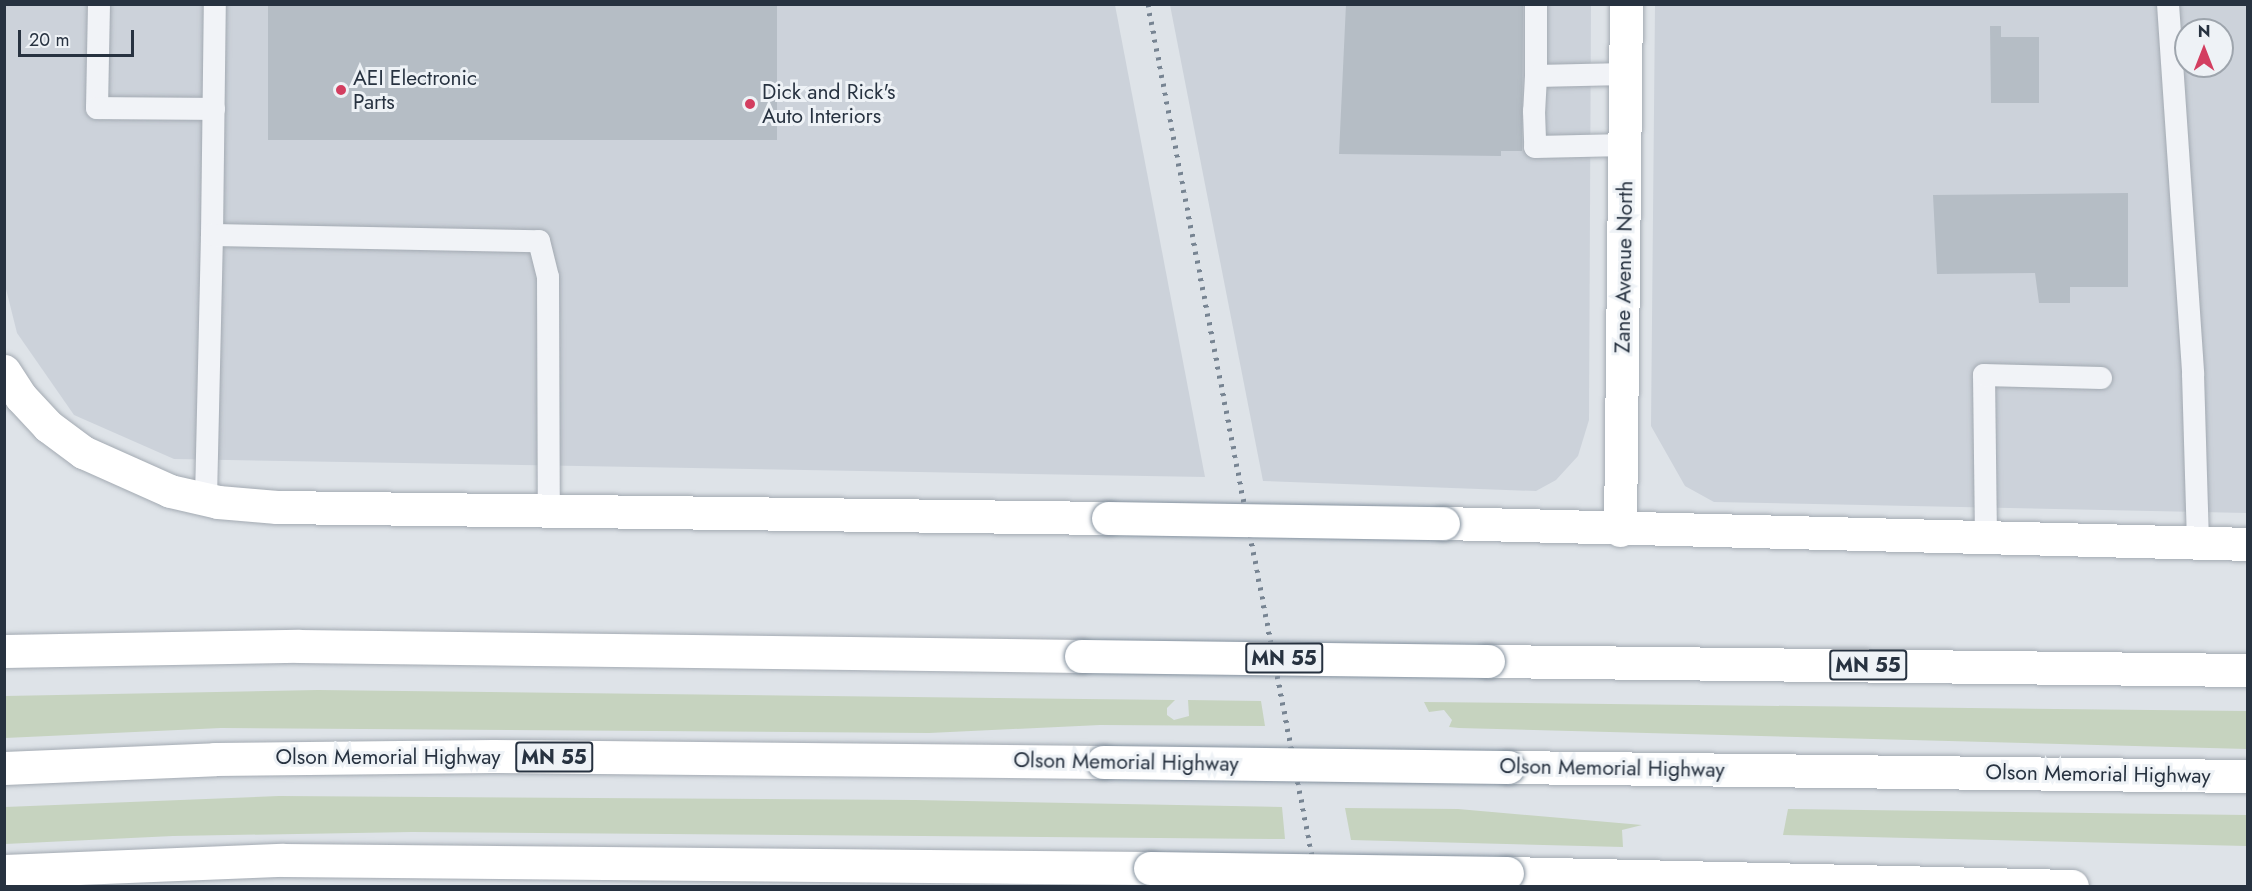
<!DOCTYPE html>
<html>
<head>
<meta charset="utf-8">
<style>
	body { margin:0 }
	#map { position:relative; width:2252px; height:891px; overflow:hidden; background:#dee3e8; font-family:Jost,sans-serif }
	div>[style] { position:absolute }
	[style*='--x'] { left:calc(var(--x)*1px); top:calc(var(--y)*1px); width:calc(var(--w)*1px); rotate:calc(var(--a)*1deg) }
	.built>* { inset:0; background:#ccd2da }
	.green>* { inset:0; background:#c6d3bf }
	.building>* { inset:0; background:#b5bdc5; transform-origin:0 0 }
	.roads { filter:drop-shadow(0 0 2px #a3aab2) drop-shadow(0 0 2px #a3aab2) }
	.lane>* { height:22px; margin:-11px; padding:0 11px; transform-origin:11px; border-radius:11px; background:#f1f3f7 }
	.secondary>* { height:33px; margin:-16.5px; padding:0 16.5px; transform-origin:16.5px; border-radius:16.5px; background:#fff }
	.highway>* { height:33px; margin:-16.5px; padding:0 16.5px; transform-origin:16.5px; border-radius:16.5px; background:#fff }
	.rail>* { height:4.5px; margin-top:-2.25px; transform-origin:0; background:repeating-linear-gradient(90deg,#778492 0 3px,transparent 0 9px) }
	.bridges { filter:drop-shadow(0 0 2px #85929f) drop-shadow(0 0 2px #85929f) }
	.secondary-bridge>* { height:33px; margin:-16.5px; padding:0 16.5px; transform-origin:16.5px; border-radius:16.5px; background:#fff }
	.highway-bridge>* { height:33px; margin:-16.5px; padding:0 16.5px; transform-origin:16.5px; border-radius:16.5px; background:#fff }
	.dots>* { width:16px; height:16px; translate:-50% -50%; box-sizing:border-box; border:3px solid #eef2f6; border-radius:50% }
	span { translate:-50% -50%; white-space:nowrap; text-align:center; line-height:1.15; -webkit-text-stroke:6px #eef2f6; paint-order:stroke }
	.shield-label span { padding:2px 4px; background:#eef2f6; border:2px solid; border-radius:4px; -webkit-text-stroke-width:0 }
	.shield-label { font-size:20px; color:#273240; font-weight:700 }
	.poi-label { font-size:21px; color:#273240 }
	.left { translate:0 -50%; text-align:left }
	.street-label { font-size:21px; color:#273240 }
	.frame { position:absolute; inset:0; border:6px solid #273240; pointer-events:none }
	.north { position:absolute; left:2174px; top:18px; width:60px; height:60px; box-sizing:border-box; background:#eef2f6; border:2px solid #9ea5ad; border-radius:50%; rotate:0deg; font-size:16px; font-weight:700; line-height:24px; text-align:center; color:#273240 }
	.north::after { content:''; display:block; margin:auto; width:21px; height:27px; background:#d33e60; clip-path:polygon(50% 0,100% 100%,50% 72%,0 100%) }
	.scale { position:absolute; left:18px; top:30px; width:116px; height:27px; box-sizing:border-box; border:3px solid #273240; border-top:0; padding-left:8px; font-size:18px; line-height:21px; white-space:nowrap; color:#273240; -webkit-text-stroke:4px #eef2f6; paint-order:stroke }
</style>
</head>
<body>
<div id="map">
	<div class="built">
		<div style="clip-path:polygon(4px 5px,1115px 5px,1205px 477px,174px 459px,74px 415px,17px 333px,4px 281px)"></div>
		<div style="clip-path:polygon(1170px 5px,1591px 5px,1589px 420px,1578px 456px,1556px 480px,1536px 491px,1263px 481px)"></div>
		<div style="clip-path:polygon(evenodd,1655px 5px,2247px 5px,2247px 513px,1714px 502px,1685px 486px,1651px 426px,1655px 5px,2186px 30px,2222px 30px,2222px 66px,2186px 66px,2186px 30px)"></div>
	</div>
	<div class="green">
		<div style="clip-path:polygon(318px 690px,1175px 700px,1167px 708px,1167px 715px,1174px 720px,1189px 716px,1188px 700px,1261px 701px,1265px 726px,1100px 725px,929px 733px,221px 728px,5px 738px,5px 696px)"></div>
		<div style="clip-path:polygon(1424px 702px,2247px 711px,2247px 749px,1459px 728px,1449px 727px,1452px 720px,1444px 710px,1429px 712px)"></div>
		<div style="clip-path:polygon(279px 796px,915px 800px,1282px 807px,1285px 839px,412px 832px,173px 836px,5px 844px,5px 807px)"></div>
		<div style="clip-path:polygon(1345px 808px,1458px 809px,1642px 825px,1622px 830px,1623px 847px,1351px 840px)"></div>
		<div style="clip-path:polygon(1788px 809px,2247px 815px,2247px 846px,1783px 835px)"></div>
	</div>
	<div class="building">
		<div style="left:268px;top:4px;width:509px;height:136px"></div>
		<div style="clip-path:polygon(1346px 4px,1523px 4px,1522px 151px,1501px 151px,1501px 156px,1339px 154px)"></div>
		<div style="clip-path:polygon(1990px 26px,2001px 26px,2001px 37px,2039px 37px,2039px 103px,1991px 103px)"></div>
		<div style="clip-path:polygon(2128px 193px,2128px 287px,2070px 287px,2070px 303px,2039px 303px,2035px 273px,1937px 274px,1933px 195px)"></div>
	</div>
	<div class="roads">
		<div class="lane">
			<div style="--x:99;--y:4;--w:104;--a:91.1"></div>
			<div style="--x:97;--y:108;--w:117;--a:0.5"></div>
			<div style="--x:1536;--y:4;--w:72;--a:90"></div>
			<div style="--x:2168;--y:4;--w:371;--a:86.1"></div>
			<div style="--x:2193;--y:374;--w:170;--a:88.3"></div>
			<div style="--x:1626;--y:74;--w:90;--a:178.7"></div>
			<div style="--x:1536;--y:76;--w:35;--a:93"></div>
			<div style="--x:1534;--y:111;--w:36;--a:88"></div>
			<div style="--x:1535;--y:147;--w:91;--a:-1.3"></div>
			<div style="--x:212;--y:235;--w:231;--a:-89.3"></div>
			<div style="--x:206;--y:499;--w:264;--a:-88.7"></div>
			<div style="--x:212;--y:235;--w:327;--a:1.1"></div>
			<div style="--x:539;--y:241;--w:37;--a:76"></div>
			<div style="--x:548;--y:277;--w:233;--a:89.8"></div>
			<div style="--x:1986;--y:538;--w:163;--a:-90.7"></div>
			<div style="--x:1984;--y:375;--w:117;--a:1.5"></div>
		</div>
		<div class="secondary">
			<div style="--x:4;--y:371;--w:31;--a:57"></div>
			<div style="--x:21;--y:397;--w:40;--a:47"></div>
			<div style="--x:48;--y:426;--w:44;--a:36.6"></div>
			<div style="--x:83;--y:452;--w:95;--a:24.1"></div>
			<div style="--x:170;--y:491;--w:49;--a:12.9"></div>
			<div style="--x:218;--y:502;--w:59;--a:4.8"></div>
			<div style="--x:277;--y:507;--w:831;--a:0.76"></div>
			<div style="--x:1443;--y:523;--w:805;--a:1.49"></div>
			<div style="--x:1620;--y:530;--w:526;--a:-89.35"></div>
			<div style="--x:4;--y:871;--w:279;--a:-2.3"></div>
			<div style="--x:283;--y:860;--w:867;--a:0.53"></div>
			<div style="--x:1507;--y:873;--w:565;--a:1.32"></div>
		</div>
		<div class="highway">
			<div style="--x:4;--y:651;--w:295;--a:-1"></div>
			<div style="--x:299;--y:646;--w:782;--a:0.73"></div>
			<div style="--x:1488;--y:661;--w:760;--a:0.68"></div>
			<div style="--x:1508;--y:767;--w:740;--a:0.7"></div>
			<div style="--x:4;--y:768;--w:211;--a:-2.4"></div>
			<div style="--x:215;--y:759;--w:278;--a:-0.6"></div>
			<div style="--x:493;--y:756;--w:610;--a:0.56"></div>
		</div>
	</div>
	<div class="rail">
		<div style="--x:1148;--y:4;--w:898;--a:79.09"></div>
	</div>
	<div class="bridges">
		<div class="secondary-bridge">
			<div style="--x:1108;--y:518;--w:335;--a:0.9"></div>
			<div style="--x:1150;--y:868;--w:357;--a:0.8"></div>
		</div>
		<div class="highway-bridge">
			<div style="--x:1081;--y:656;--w:407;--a:0.7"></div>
			<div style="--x:1103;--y:762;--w:405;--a:0.7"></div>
		</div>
	</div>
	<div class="dots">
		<div style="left:341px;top:90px;background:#d33e60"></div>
		<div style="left:750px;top:104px;background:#d33e60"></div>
	</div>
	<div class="shield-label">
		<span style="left:1284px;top:658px">MN 55</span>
		<span style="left:1868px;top:665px">MN 55</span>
		<span style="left:554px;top:757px">MN 55</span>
	</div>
	<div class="poi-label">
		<span class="left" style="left:353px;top:90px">AEI Electronic<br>Parts</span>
		<span class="left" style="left:762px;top:104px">Dick and Rick's<br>Auto Interiors</span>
	</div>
	<div class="street-label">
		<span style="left:1624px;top:267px;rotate:-89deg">Zane Avenue North</span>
		<span style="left:388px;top:757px">Olson Memorial Highway</span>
		<span style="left:1126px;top:762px;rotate:1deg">Olson Memorial Highway</span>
		<span style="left:1612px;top:768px;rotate:1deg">Olson Memorial Highway</span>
		<span style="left:2098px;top:774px;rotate:1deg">Olson Memorial Highway</span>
	</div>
	<div class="frame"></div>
	<div class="north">N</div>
	<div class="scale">20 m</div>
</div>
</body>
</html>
